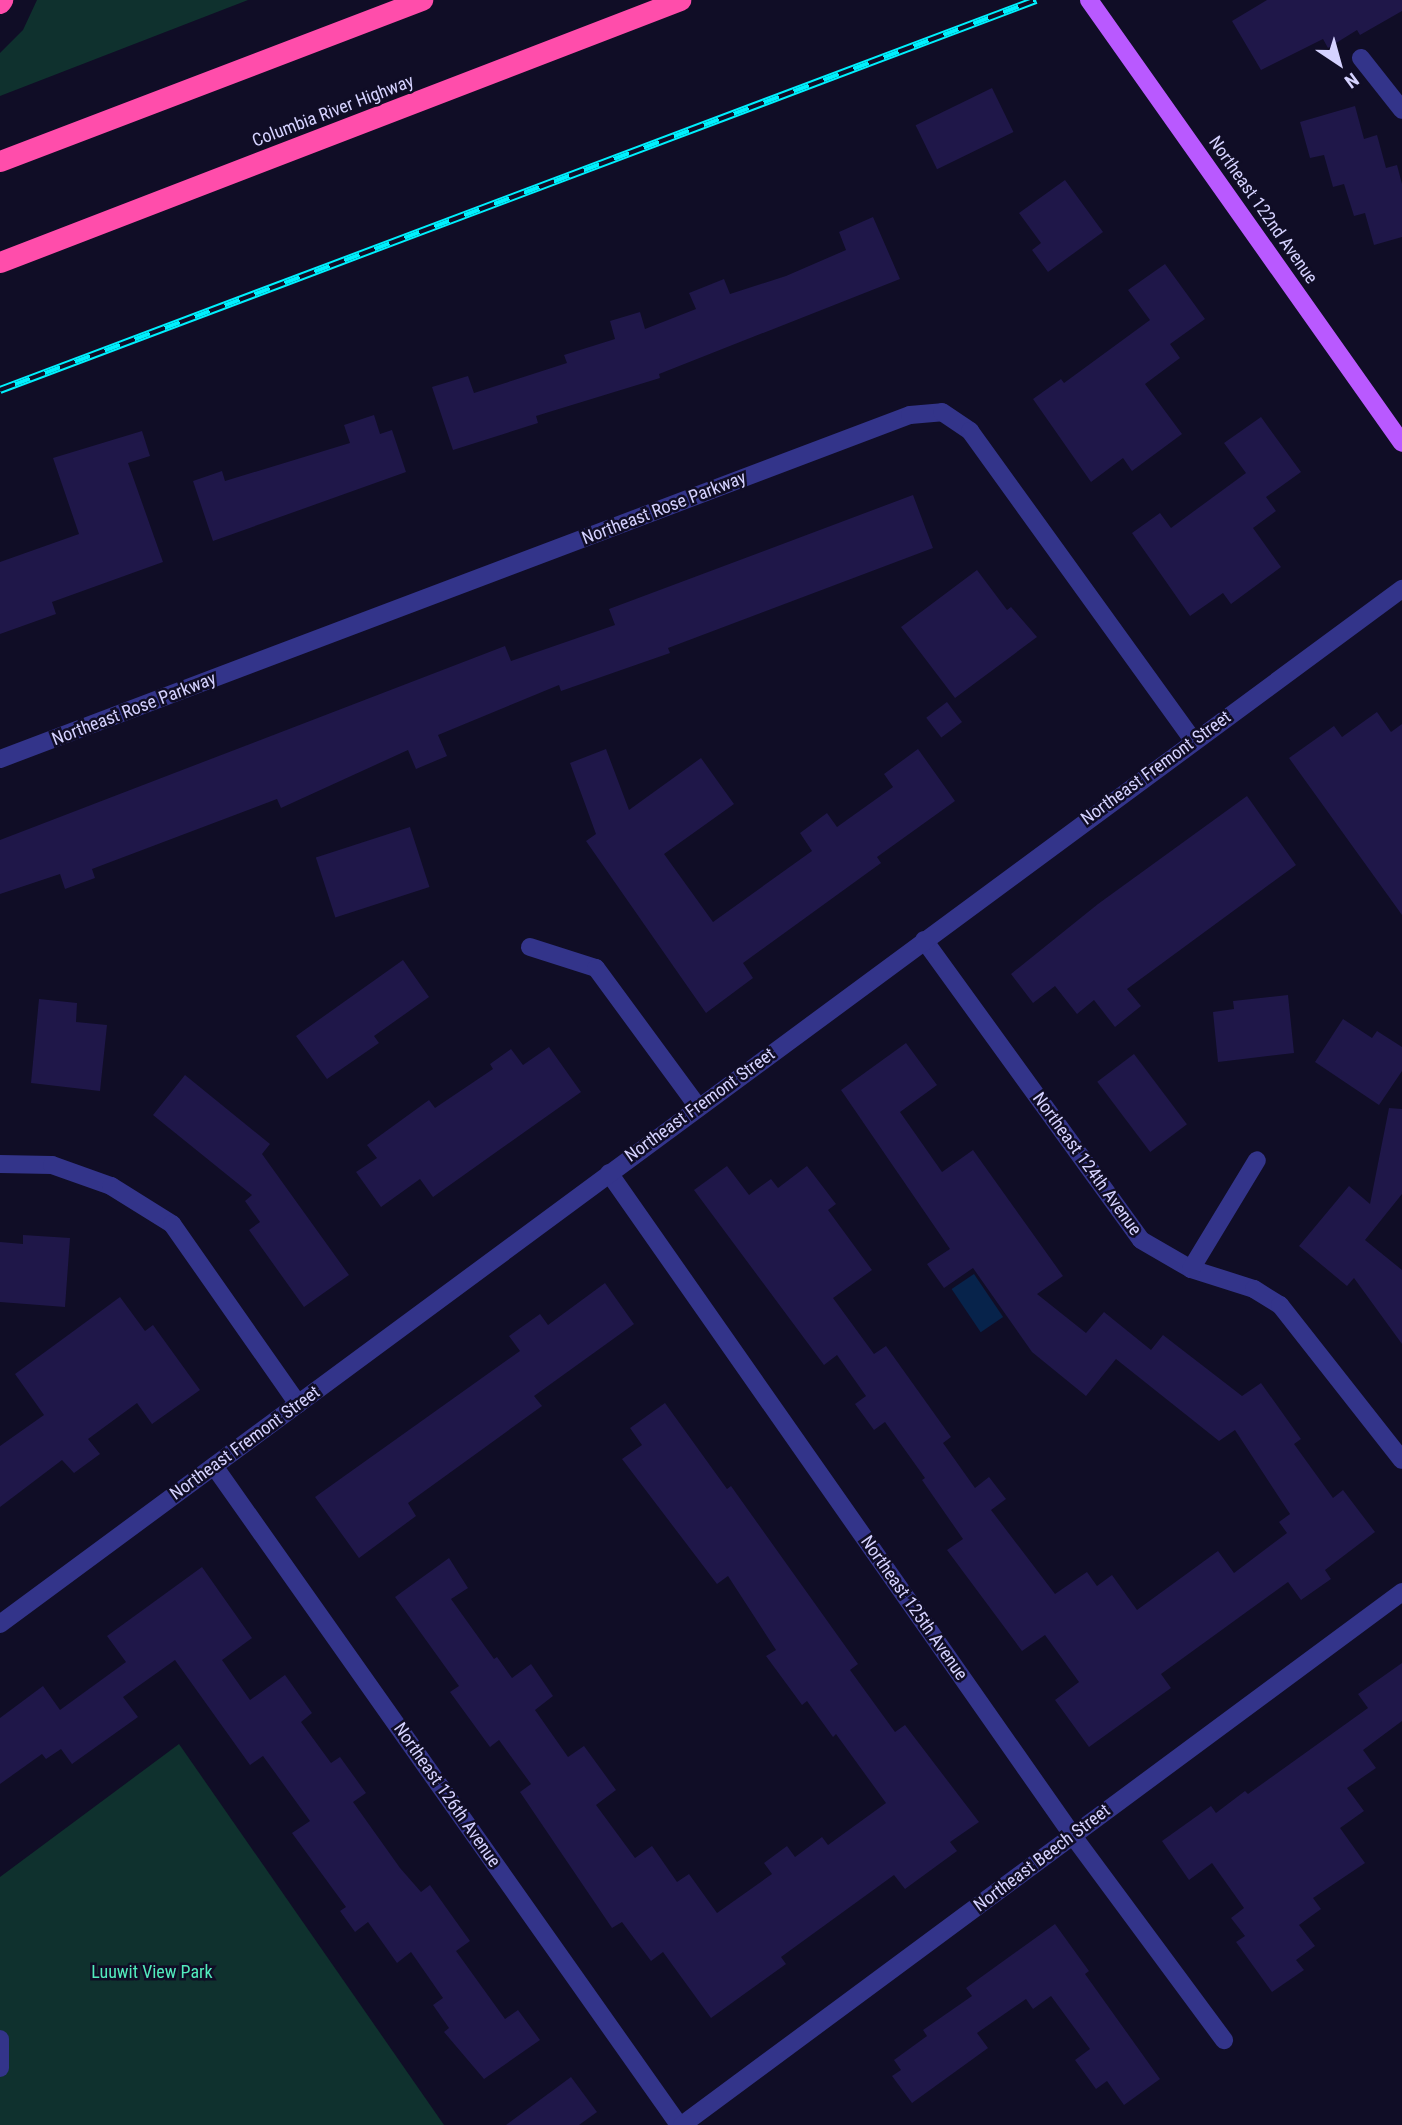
<!DOCTYPE html>
<html>
<head>
<meta charset="utf-8">
<style>
	body { margin:0 }
	#map { position:relative; width:1402px; height:2125px; overflow:hidden; background:#100d26; font-family:"Roboto Condensed",sans-serif }
	div>[style] { position:absolute }
	[style*='--x'] { left:calc(var(--x)*1px); top:calc(var(--y)*1px); width:calc(var(--w)*1px); rotate:calc(var(--a)*1deg) }
	.green>* { inset:0; background:#0f312e }
	.water>* { inset:0; background:#07234b; transform-origin:0 0 }
	.building>* { inset:0; background:#1f1749; transform-origin:0 0 }
	.minor>* { height:18px; margin:-9px; padding:0 9px; transform-origin:9px; border-radius:9px; background:#33348a }
	.major>* { height:18px; margin:-9px; padding:0 9px; transform-origin:9px; border-radius:9px; background:#b959ff }
	.highway>* { height:21px; margin:-10.5px; padding:0 10.5px; transform-origin:10.5px; border-radius:10.5px; background:#ff4dab }
	.rail>* { height:8px; margin-top:-4px; transform-origin:0; background:repeating-linear-gradient(90deg,#100d26 0 16px,#00f0fd 0 32px); box-sizing:border-box; border-block:2px solid #00f0fd }
	span { translate:-50% -50%; white-space:nowrap; text-align:center; line-height:1.15; -webkit-text-stroke:5px #100d26; paint-order:stroke }
	.street-label { font-size:18px; color:#d5d2ff }
	.park-label { font-size:18px; color:#52ebbd }
	.north { position:absolute; left:1304px; top:28px; width:70px; height:70px; -webkit-text-stroke:5px #100d26; paint-order:stroke; rotate:144deg; font-size:19px; font-weight:700; line-height:28px; text-align:center; color:#d5d2ff }
	.north::after { content:''; display:block; margin:auto; width:24px; height:32px; background:#d5d2ff; clip-path:polygon(50% 0,100% 100%,50% 72%,0 100%) }
</style>
</head>
<body>
<div id="map">
	<div class="green">
		<div style="clip-path:polygon(37px 0,248px 0,0 96px,0 53px,23px 30px)"></div>
		<div style="clip-path:polygon(179px 1744px,444px 2125px,0 2125px,0 1877px)"></div>
	</div>
	<div class="water">
		<div style="left:974px;top:1274px;width:52px;height:27px;rotate:56deg"></div>
	</div>
	<div class="building">
		<div style="clip-path:polygon(1267px 0,1402px 0,1402px 11px,1360px 35px,1357px 30px,1328px 48px,1323px 39px,1261px 70px,1232px 21px)"></div>
		<div style="left:992px;top:88px;width:49px;height:85px;rotate:64deg"></div>
		<div style="clip-path:polygon(1355px 106px,1364px 139px,1377px 135px,1386px 168px,1397px 165px,1402px 184px,1402px 237px,1374px 245px,1365px 213px,1354px 216px,1344px 184px,1333px 187px,1324px 155px,1310px 158px,1300px 122px)"></div>
		<div style="clip-path:polygon(1065px 180px,1103px 232px,1048px 272px,1032px 250px,1041px 243px,1019px 213px)"></div>
		<div style="clip-path:polygon(873px 217px,900px 279px,659px 374px,660px 378px,536px 416px,538px 423px,453px 450px,432px 387px,468px 376px,474px 393px,567px 363px,564px 355px,615px 339px,610px 321px,640px 312px,645px 329px,696px 309px,689px 293px,724px 279px,730px 294px,786px 276px,846px 250px,839px 232px)"></div>
		<div style="clip-path:polygon(1165px 264px,1205px 319px,1170px 344px,1180px 358px,1145px 384px,1182px 434px,1132px 471px,1123px 458px,1091px 482px,1033px 399px,1061px 379px,1064px 383px,1150px 320px,1128px 290px)"></div>
		<div style="clip-path:polygon(374px 415px,380px 434px,392px 430px,406px 472px,213px 541px,193px 481px,222px 471px,225px 481px,350px 443px,344px 425px)"></div>
		<div style="clip-path:polygon(1261px 417px,1301px 472px,1266px 497px,1276px 511px,1253px 528px,1281px 567px,1231px 604px,1223px 593px,1190px 616px,1132px 533px,1160px 513px,1171px 528px,1246px 473px,1224px 443px)"></div>
		<div style="clip-path:polygon(142px 431px,150px 456px,128px 463px,163px 562px,52px 602px,56px 614px,0 634px,0 562px,79px 534px,53px 458px)"></div>
		<div style="clip-path:polygon(913px 495px,933px 548px,668px 648px,670px 653px,561px 691px,559px 685px,438px 735px,447px 756px,416px 769px,408px 750px,281px 808px,277px 799px,92px 869px,95px 878px,65px 889px,60px 874px,0 894px,0 840px,505px 646px,511px 661px,615px 625px,609px 609px)"></div>
		<div style="clip-path:polygon(977px 570px,1007px 610px,1011px 607px,1037px 637px,955px 698px,901px 627px)"></div>
		<div style="left:947px;top:702px;width:25px;height:26px;rotate:53deg"></div>
		<div style="clip-path:polygon(1377px 712px,1391px 732px,1402px 724px,1402px 915px,1289px 758px,1334px 726px,1342px 737px)"></div>
		<div style="clip-path:polygon(606px 749px,629px 810px,701px 758px,734px 804px,664px 854px,713px 922px,812px 851px,800px 833px,827px 813px,837px 827px,893px 787px,884px 774px,918px 749px,955px 801px,877px 857px,881px 863px,743px 963px,753px 978px,706px 1013px,586px 841px,596px 834px,570px 763px)"></div>
		<div style="clip-path:polygon(1247px 796px,1296px 865px,1127px 989px,1141px 1006px,1115px 1027px,1094px 1000px,1077px 1014px,1055px 986px,1033px 1003px,1011px 974px,1098px 904px)"></div>
		<div style="left:410px;top:827px;width:63px;height:99px;rotate:72deg"></div>
		<div style="clip-path:polygon(403px 960px,429px 997px,374px 1036px,379px 1043px,327px 1079px,296px 1036px)"></div>
		<div style="clip-path:polygon(1288px 995px,1294px 1053px,1218px 1062px,1213px 1012px,1234px 1009px,1233px 1001px)"></div>
		<div style="clip-path:polygon(39px 999px,77px 1003px,76px 1022px,107px 1025px,100px 1091px,31px 1083px)"></div>
		<div style="clip-path:polygon(1343px 1019px,1372px 1038px,1377px 1031px,1402px 1047px,1402px 1071px,1379px 1105px,1315px 1062px)"></div>
		<div style="clip-path:polygon(906px 1043px,937px 1085px,900px 1112px,942px 1172px,973px 1150px,1063px 1276px,1037px 1294px,1086px 1333px,1104px 1312px,1151px 1350px,1163px 1335px,1242px 1396px,1261px 1383px,1301px 1439px,1294px 1444px,1333px 1498px,1343px 1490px,1375px 1532px,1325px 1570px,1331px 1579px,1301px 1600px,1288px 1582px,1161px 1674px,1171px 1688px,1089px 1747px,1055px 1700px,1079px 1682px,1045px 1635px,1022px 1651px,947px 1550px,963px 1539px,922px 1480px,925px 1478px,885px 1422px,874px 1430px,855px 1404px,866px 1396px,837px 1355px,824px 1365px,694px 1190px,727px 1166px,749px 1195px,771px 1179px,778px 1188px,807px 1166px,836px 1204px,828px 1210px,872px 1270px,833px 1298px,874px 1354px,886px 1346px,951px 1437px,943px 1443px,975px 1488px,989px 1477px,1006px 1499px,991px 1510px,1055px 1594px,1087px 1572px,1097px 1586px,1112px 1575px,1137px 1610px,1218px 1551px,1234px 1573px,1287px 1533px,1279px 1522px,1290px 1514px,1235px 1430px,1219px 1441px,1116px 1359px,1086px 1396px,1032px 1352px,973px 1268px,944px 1288px,927px 1264px,950px 1249px,841px 1090px)"></div>
		<div style="clip-path:polygon(549px 1047px,581px 1092px,433px 1197px,420px 1179px,381px 1207px,356px 1172px,377px 1158px,367px 1145px,429px 1100px,435px 1108px,493px 1069px,490px 1064px,511px 1049px,523px 1065px)"></div>
		<div style="left:1134px;top:1054px;width:88px;height:46px;rotate:53deg"></div>
		<div style="clip-path:polygon(185px 1075px,270px 1144px,262px 1154px,349px 1275px,304px 1307px,249px 1230px,260px 1222px,245px 1201px,252px 1195px,153px 1115px)"></div>
		<div style="clip-path:polygon(1389px 1108px,1402px 1109px,1402px 1194px,1365px 1240px,1402px 1270px,1402px 1344px,1354px 1278px,1347px 1286px,1299px 1246px,1349px 1186px,1370px 1204px)"></div>
		<div style="clip-path:polygon(23px 1235px,70px 1238px,65px 1307px,0 1302px,0 1242px,23px 1244px)"></div>
		<div style="clip-path:polygon(605px 1283px,634px 1324px,534px 1396px,542px 1406px,408px 1503px,416px 1516px,359px 1558px,315px 1497px,520px 1351px,509px 1336px,540px 1314px,548px 1325px)"></div>
		<div style="clip-path:polygon(120px 1297px,145px 1331px,153px 1325px,200px 1390px,152px 1424px,137px 1403px,88px 1439px,100px 1454px,74px 1473px,62px 1460px,0 1507px,0 1446px,44px 1415px,15px 1374px)"></div>
		<div style="clip-path:polygon(665px 1403px,727px 1489px,731px 1486px,858px 1664px,850px 1670px,895px 1732px,905px 1725px,979px 1822px,950px 1842px,957px 1851px,905px 1889px,894px 1875px,781px 1957px,786px 1964px,711px 2018px,663px 1952px,651px 1961px,622px 1922px,612px 1928px,520px 1792px,531px 1784px,499px 1740px,490px 1747px,450px 1692px,459px 1686px,395px 1597px,449px 1558px,468px 1588px,451px 1599px,494px 1659px,497px 1657px,512px 1678px,531px 1664px,553px 1696px,535px 1710px,568px 1757px,584px 1746px,616px 1790px,596px 1805px,635px 1858px,652px 1846px,677px 1882px,689px 1874px,717px 1913px,772px 1874px,764px 1863px,787px 1846px,795px 1857px,822px 1837px,828px 1845px,886px 1803px,836px 1734px,833px 1737px,807px 1701px,802px 1705px,766px 1656px,776px 1650px,728px 1576px,717px 1584px,622px 1459px,642px 1445px,630px 1428px)"></div>
		<div style="clip-path:polygon(202px 1567px,252px 1638px,222px 1660px,250px 1700px,285px 1675px,312px 1713px,301px 1722px,331px 1763px,340px 1757px,366px 1793px,353px 1802px,400px 1868px,421px 1892px,430px 1885px,470px 1941px,456px 1951px,505px 2019px,518px 2010px,540px 2040px,484px 2079px,444px 2032px,449px 2028px,433px 2005px,443px 1998px,411px 1952px,397px 1963px,368px 1922px,355px 1932px,340px 1911px,346px 1907px,292px 1833px,310px 1821px,263px 1756px,250px 1765px,175px 1660px,123px 1697px,138px 1717px,72px 1764px,61px 1749px,46px 1759px,42px 1754px,0 1784px,0 1718px,43px 1686px,60px 1710px,126px 1662px,107px 1636px)"></div>
		<div style="clip-path:polygon(1402px 1663px,1402px 1721px,1363px 1750px,1376px 1768px,1347px 1788px,1364px 1811px,1340px 1828px,1365px 1863px,1313px 1898px,1321px 1909px,1299px 1925px,1315px 1946px,1296px 1960px,1304px 1970px,1272px 1992px,1236px 1942px,1245px 1936px,1231px 1918px,1244px 1908px,1212px 1863px,1189px 1880px,1162px 1841px,1211px 1806px,1216px 1813px,1245px 1791px,1248px 1794px,1368px 1708px,1358px 1694px)"></div>
		<div style="clip-path:polygon(1055px 1924px,1089px 1971px,1085px 1974px,1160px 2079px,1124px 2105px,1107px 2081px,1096px 2089px,1075px 2060px,1090px 2049px,1051px 1996px,1033px 2009px,1026px 1999px,977px 2033px,988px 2048px,912px 2103px,892px 2076px,901px 2070px,894px 2060px,927px 2036px,923px 2030px,972px 1996px,966px 1988px)"></div>
		<div style="clip-path:polygon(571px 2077px,597px 2112px,579px 2125px,506px 2125px)"></div>
	</div>
	<div class="minor">
		<div style="--x:1361;--y:58;--w:66;--a:51.7"></div>
		<div style="--x:0;--y:759;--w:973;--a:-20.71"></div>
		<div style="--x:910;--y:415;--w:32;--a:-5"></div>
		<div style="--x:942;--y:412;--w:34;--a:34"></div>
		<div style="--x:970;--y:431;--w:381;--a:54.2"></div>
		<div style="--x:924;--y:940;--w:370;--a:54.1"></div>
		<div style="--x:1141;--y:1240;--w:58;--a:30.1"></div>
		<div style="--x:1191;--y:1269;--w:66;--a:17.6"></div>
		<div style="--x:1254;--y:1289;--w:31;--a:32"></div>
		<div style="--x:1280;--y:1305;--w:197;--a:51.8"></div>
		<div style="--x:530;--y:947;--w:69;--a:17.7"></div>
		<div style="--x:596;--y:968;--w:172;--a:53.7"></div>
		<div style="--x:0;--y:1164;--w:52;--a:1.1"></div>
		<div style="--x:52;--y:1165;--w:63;--a:19.6"></div>
		<div style="--x:111;--y:1186;--w:72;--a:31.9"></div>
		<div style="--x:172;--y:1224;--w:220;--a:55"></div>
		<div style="--x:609;--y:1173;--w:809;--a:55.01"></div>
		<div style="--x:1073;--y:1836;--w:254;--a:53.5"></div>
		<div style="--x:1191;--y:1269;--w:127;--a:-58.8"></div>
		<div style="--x:214;--y:1466;--w:807;--a:54.79"></div>
		<div style="--x:0;--y:1624;--w:1743;--a:-36.44"></div>
		<div style="--x:0;--y:2039;--w:29;--a:90"></div>
		<div style="--x:682;--y:2125;--w:896;--a:-36.51"></div>
	</div>
	<div class="major">
		<div style="--x:1089;--y:0;--w:542;--a:54.76"></div>
	</div>
	<div class="highway">
		<div style="--x:0;--y:3;--w:4;--a:-56"></div>
		<div style="--x:0;--y:161;--w:452;--a:-20.9"></div>
		<div style="--x:0;--y:262;--w:729;--a:-21.07"></div>
	</div>
	<div class="rail">
		<div style="--x:0;--y:390;--w:1107;--a:-20.63"></div>
	</div>
	<div class="street-label">
		<span style="left:333px;top:111px;rotate:-21deg">Columbia River Highway</span>
		<span style="left:1263px;top:210px;rotate:55deg">Northeast 122nd Avenue</span>
		<span style="left:664px;top:508px;rotate:-21deg">Northeast Rose Parkway</span>
		<span style="left:134px;top:709px;rotate:-21deg">Northeast Rose Parkway</span>
		<span style="left:1156px;top:768px;rotate:-36deg">Northeast Fremont Street</span>
		<span style="left:700px;top:1105px;rotate:-36deg">Northeast Fremont Street</span>
		<span style="left:1087px;top:1164px;rotate:54deg">Northeast 124th Avenue</span>
		<span style="left:245px;top:1443px;rotate:-36deg">Northeast Fremont Street</span>
		<span style="left:914px;top:1608px;rotate:55deg">Northeast 125th Avenue</span>
		<span style="left:447px;top:1795px;rotate:55deg">Northeast 126th Avenue</span>
		<span style="left:1042px;top:1858px;rotate:-37deg">Northeast Beech Street</span>
	</div>
	<div class="park-label">
		<span style="left:152px;top:1972px">Luuwit View Park</span>
	</div>
	<div class="north">N</div>
</div>
</body>
</html>
